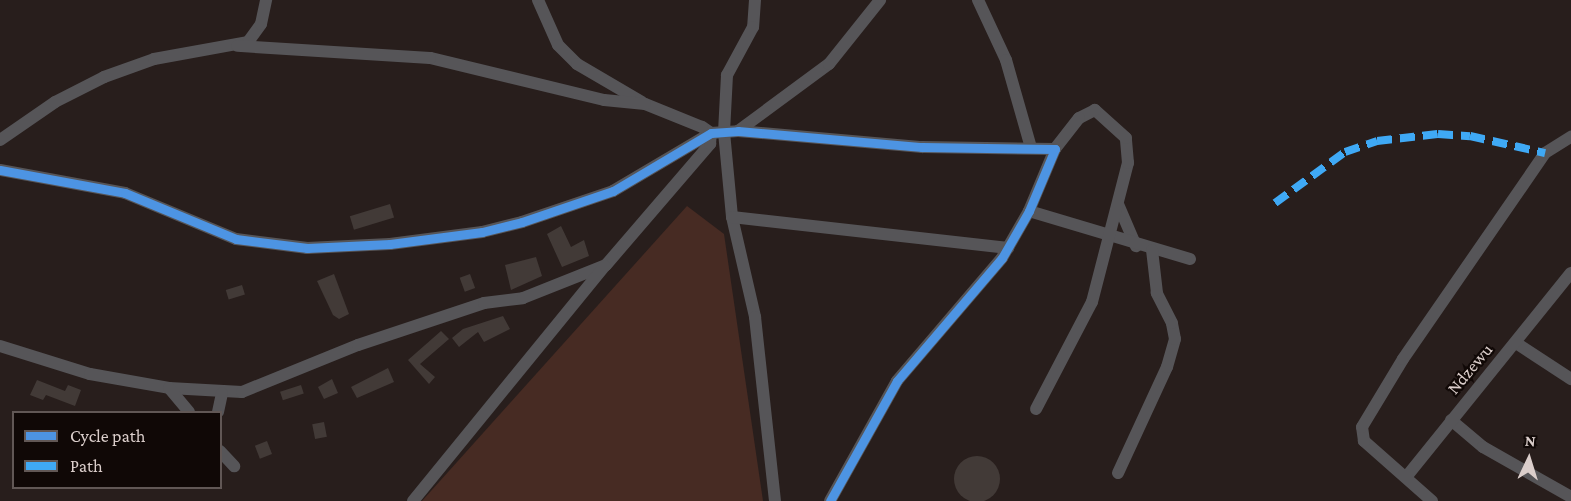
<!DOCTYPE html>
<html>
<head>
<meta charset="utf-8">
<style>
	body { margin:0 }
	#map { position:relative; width:1571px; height:501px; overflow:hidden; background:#281e1c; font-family:"Crimson Pro",serif }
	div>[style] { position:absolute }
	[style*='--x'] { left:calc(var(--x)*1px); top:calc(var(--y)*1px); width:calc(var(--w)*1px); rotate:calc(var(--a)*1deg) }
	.green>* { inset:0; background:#472b23 }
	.building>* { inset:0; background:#423a37; transform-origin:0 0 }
	.round { border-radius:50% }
	.minor>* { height:12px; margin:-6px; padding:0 6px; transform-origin:6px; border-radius:6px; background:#565558 }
	.quiet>* { height:8px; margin-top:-4px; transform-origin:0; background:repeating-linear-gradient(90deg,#3fa9f5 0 15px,transparent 0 23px) }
	.cycleway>* { height:9px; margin:-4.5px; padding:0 4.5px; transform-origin:4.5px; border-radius:4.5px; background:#4d94e3 }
	span { translate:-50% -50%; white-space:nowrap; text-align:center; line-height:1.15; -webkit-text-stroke:4.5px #100806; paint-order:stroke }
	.street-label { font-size:18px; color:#dbcecb }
	.legend { position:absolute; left:12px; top:411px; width:210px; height:78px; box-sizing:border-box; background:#100806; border:2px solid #615755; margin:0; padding:8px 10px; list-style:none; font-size:18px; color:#dbcecb }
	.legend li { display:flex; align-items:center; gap:12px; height:30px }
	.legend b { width:30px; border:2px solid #615755 }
	.north { position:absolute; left:1499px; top:429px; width:60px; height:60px; -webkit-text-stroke:4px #100806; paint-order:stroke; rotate:4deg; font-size:16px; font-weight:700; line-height:24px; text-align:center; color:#dbcecb }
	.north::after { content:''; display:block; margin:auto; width:21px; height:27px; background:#dbcecb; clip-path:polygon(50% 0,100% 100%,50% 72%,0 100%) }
</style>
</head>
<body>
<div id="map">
	<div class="green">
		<div style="clip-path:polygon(687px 206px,724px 234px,763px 501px,422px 501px)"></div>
	</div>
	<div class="building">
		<div style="left:390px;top:204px;width:14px;height:42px;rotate:73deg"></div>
		<div style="clip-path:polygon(561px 226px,571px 247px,584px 240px,589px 256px,562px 267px,547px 234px)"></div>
		<div style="clip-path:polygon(536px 257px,542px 276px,511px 290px,505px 265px)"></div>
		<div style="clip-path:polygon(334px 274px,349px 314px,339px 319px,333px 315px,317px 281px)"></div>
		<div style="left:470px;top:274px;width:15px;height:11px;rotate:70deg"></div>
		<div style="left:242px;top:285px;width:10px;height:17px;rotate:73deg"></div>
		<div style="clip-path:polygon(503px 316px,510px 329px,484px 342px,478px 332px,459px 347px,452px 338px,463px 329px)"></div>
		<div style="clip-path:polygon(441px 331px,449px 339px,420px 364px,435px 377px,429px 384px,408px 360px)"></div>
		<div style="clip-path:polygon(388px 368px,394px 382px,357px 398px,351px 387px)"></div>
		<div style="clip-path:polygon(332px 379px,338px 393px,324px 399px,318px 387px)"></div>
		<div style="clip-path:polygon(37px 380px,65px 391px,68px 385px,81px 390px,75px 406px,46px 395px,43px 400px,30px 395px)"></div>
		<div style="left:301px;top:385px;width:9px;height:22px;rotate:72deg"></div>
		<div style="left:324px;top:422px;width:15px;height:12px;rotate:79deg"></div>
		<div style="left:267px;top:441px;width:14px;height:13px;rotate:69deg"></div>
		<div class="round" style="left:954px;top:456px;width:46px;height:46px"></div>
	</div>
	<div class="minor">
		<div style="--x:538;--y:0;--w:49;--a:66"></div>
		<div style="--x:558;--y:45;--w:27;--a:45"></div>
		<div style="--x:577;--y:64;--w:75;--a:30.3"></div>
		<div style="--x:755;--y:0;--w:27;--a:94"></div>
		<div style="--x:753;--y:27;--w:55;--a:118.4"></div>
		<div style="--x:727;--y:75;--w:57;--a:93"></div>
		<div style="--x:724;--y:132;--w:85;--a:84.6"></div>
		<div style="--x:732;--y:217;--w:103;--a:77"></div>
		<div style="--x:755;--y:317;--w:185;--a:83.8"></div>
		<div style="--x:978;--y:0;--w:66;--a:65"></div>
		<div style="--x:1006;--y:60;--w:91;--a:74.1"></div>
		<div style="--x:738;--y:131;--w:113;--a:-36.4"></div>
		<div style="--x:829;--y:64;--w:82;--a:-51.4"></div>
		<div style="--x:0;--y:140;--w:67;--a:-34.6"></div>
		<div style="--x:55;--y:102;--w:55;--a:-27"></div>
		<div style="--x:104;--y:77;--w:53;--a:-19.8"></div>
		<div style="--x:154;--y:59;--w:96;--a:-10.3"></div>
		<div style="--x:248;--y:42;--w:22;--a:-54"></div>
		<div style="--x:261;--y:24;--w:25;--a:-78"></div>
		<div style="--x:0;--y:170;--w:127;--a:10.4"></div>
		<div style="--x:125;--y:193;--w:120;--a:22.5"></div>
		<div style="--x:236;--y:239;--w:72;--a:7.2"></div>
		<div style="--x:307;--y:248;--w:83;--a:-2.8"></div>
		<div style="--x:390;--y:244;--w:93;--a:-7.4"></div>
		<div style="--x:482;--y:232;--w:41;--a:-14"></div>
		<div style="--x:522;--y:222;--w:96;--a:-18.8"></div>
		<div style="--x:613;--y:191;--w:114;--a:-30.6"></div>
		<div style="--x:711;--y:133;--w:27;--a:-4"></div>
		<div style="--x:738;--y:131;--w:185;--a:5"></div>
		<div style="--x:922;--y:147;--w:133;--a:0.9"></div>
		<div style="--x:1055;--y:149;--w:67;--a:112.8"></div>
		<div style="--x:1029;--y:211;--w:54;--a:119.9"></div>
		<div style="--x:1002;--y:258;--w:162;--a:130.5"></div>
		<div style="--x:897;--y:381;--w:137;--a:119.2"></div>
		<div style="--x:1118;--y:204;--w:46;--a:66.8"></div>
		<div style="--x:1029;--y:211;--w:168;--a:16.6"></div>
		<div style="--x:732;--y:217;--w:278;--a:6.4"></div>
		<div style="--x:1516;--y:343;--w:66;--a:33.2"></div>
		<div style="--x:0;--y:346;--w:94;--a:17.3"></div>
		<div style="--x:90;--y:374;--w:80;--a:10"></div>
		<div style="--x:169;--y:388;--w:73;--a:3.1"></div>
		<div style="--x:242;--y:392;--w:125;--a:-22.1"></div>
		<div style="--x:358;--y:345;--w:133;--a:-18.4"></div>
		<div style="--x:484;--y:303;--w:39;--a:-7"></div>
		<div style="--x:523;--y:298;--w:89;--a:-21.7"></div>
		<div style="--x:606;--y:265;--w:160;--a:-49.3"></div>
		<div style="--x:710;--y:144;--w:11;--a:-85"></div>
		<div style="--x:711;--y:133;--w:11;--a:-146"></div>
		<div style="--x:702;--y:127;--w:61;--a:-158"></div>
		<div style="--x:645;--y:104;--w:41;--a:-174.4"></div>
		<div style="--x:604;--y:100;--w:179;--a:-166.4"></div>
		<div style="--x:430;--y:58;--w:193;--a:-176.4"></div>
		<div style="--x:169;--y:388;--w:31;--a:50"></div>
		<div style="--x:1036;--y:409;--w:121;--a:-62.4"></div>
		<div style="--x:1092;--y:302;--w:144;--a:-75.5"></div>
		<div style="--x:1128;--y:163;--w:25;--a:-95"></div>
		<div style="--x:1126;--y:138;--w:42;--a:-137.9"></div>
		<div style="--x:1095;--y:110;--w:18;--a:153"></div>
		<div style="--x:1079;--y:118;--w:39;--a:128"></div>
		<div style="--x:218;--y:412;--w:19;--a:-78"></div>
		<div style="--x:1451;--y:420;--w:42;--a:40.2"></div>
		<div style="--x:1483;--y:447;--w:101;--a:29.6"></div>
		<div style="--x:220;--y:451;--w:21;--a:47"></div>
		<div style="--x:1118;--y:473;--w:117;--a:-65.2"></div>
		<div style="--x:1167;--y:367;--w:29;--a:-74"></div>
		<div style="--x:1175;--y:339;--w:16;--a:-101"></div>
		<div style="--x:1172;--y:323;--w:34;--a:-117"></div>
		<div style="--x:1157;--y:293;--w:43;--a:-96.6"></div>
		<div style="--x:1407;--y:476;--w:261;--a:-51.1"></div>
		<div style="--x:413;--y:501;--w:303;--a:-50.8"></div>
		<div style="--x:1432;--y:501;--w:91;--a:-138.6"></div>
		<div style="--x:1364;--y:441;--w:14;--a:-98"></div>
		<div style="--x:1362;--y:427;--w:79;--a:-58.9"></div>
		<div style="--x:1403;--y:359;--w:250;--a:-55.4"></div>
		<div style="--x:1545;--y:153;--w:31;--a:-32"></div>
	</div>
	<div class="quiet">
		<div style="--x:1275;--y:203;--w:87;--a:-36.1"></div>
		<div style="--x:1345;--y:152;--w:34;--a:-19"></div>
		<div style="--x:1377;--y:141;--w:61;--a:-6.5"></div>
		<div style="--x:1438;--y:134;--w:32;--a:4"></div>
		<div style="--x:1470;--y:136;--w:77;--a:12.8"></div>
	</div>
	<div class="cycleway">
		<div style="--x:0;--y:170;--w:127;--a:10.4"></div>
		<div style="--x:125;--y:193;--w:120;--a:22.5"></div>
		<div style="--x:236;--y:239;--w:72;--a:7.2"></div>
		<div style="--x:307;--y:248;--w:83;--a:-2.8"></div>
		<div style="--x:390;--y:244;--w:93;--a:-7.4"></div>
		<div style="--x:482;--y:232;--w:41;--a:-14"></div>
		<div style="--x:522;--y:222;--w:96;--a:-18.8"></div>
		<div style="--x:613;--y:191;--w:114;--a:-30.6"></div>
		<div style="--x:711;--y:133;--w:27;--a:-4"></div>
		<div style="--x:738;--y:131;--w:185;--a:5"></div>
		<div style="--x:922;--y:147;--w:133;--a:0.9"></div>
		<div style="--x:1055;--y:149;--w:67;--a:112.8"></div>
		<div style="--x:1029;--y:211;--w:54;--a:119.9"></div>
		<div style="--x:1002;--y:258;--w:162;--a:130.5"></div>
		<div style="--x:897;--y:381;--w:137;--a:119.2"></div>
	</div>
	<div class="street-label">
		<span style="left:1470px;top:369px;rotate:-50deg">Ndzewu</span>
	</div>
	<ul class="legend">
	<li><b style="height:8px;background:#4d94e3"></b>Cycle path</li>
	<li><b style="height:8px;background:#3fa9f5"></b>Path</li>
	</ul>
	<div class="north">N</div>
</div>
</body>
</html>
